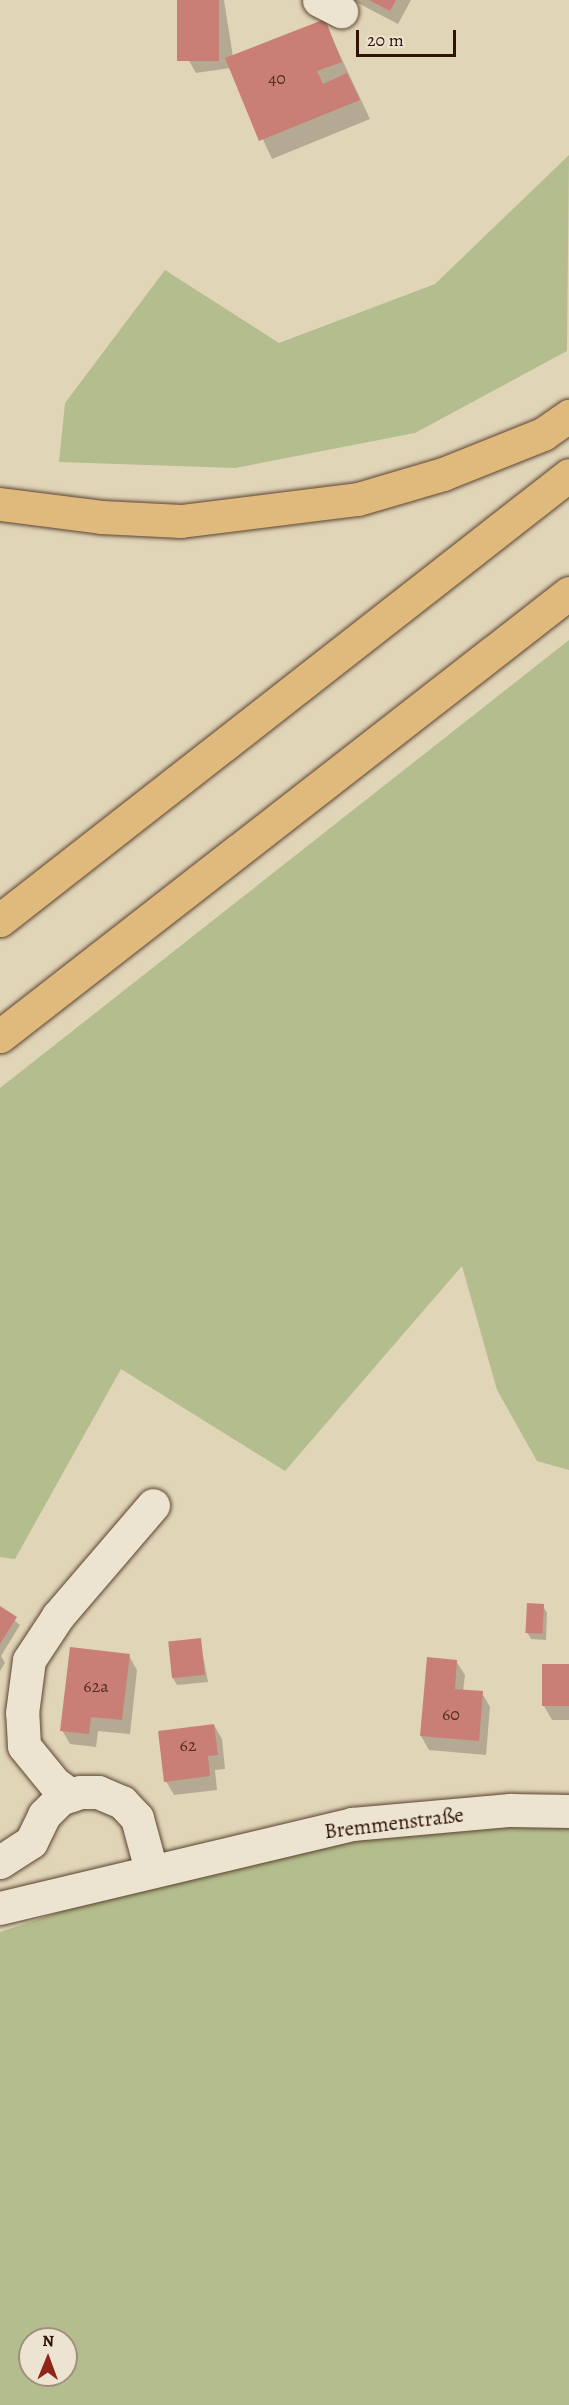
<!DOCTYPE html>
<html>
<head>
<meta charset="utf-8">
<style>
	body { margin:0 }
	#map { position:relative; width:569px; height:2405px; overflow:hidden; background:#e1d5b8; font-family:Alegreya,serif }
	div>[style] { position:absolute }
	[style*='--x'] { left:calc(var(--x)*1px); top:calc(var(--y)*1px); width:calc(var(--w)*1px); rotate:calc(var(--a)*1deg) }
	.green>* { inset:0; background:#b4bd8d }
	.shadow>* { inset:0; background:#0003 }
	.building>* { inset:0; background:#ca7f76; transform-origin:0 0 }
	.roads { filter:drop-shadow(0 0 2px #5c4430) drop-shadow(0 0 2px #5c4430) }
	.minor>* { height:33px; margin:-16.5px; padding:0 16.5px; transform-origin:16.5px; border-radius:16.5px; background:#ece4d1 }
	.highway>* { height:33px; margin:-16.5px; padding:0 16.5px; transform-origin:16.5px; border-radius:16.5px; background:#e0ba7c }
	span { translate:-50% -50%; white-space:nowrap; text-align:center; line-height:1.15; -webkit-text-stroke:4.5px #ece4d1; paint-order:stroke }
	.number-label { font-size:18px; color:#562e20 }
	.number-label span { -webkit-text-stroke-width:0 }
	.street-label { font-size:21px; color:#2f1303 }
	.north { position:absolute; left:18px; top:2327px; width:60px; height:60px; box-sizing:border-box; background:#ece4d1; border:2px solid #a0907f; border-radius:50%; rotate:1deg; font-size:16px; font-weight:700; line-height:24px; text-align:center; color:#2f1303 }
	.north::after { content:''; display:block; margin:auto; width:21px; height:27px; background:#8f2418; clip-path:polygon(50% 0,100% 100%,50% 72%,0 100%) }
	.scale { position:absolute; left:356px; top:30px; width:100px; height:27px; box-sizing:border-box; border:3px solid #2f1303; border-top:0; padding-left:8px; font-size:18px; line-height:21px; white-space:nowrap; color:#2f1303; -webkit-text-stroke:4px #ece4d1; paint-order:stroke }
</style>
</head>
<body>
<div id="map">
	<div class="green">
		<div style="clip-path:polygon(569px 155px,567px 351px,415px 433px,235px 468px,59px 462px,65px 403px,165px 270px,279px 343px,435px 284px)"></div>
		<div style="clip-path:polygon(569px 640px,569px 1470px,537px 1461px,497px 1390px,462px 1266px,285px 1471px,121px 1369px,15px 1559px,0 1557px,0 1088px)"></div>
		<div style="clip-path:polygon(evenodd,569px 1824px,569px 2405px,0 2405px,0 1932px,99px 1899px,346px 1838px,502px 1825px,569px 1824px,30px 2339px,66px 2339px,66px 2375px,30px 2375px,30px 2339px)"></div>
	</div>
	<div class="shadow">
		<div style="clip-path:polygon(178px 0,224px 0,233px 57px,324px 21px,370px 119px,272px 159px,230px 68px,196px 73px,188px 59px)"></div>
		<div style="clip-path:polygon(352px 0,411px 0,398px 24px)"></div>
		<div style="clip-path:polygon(543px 1606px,547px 1613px,546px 1640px,531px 1639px,527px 1632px)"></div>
		<div style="clip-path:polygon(0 1608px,20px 1625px,1px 1656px,5px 1663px,0 1671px)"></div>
		<div style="clip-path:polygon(200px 1640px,208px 1682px,177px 1685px,173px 1678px)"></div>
		<div style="clip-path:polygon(129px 1656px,137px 1670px,130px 1734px,98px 1731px,96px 1747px,70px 1744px,62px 1730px)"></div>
		<div style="clip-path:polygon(456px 1661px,465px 1675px,463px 1691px,482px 1693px,490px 1707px,486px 1755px,429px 1750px,421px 1736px)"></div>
		<div style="clip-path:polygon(569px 1666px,569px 1720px,552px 1720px,544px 1706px)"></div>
		<div style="clip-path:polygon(214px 1725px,222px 1739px,225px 1769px,215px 1770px,217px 1790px,174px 1795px,166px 1781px)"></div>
	</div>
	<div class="building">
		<div style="left:177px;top:0;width:42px;height:61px"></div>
		<div style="clip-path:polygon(369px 0,396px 0,390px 11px)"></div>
		<div style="clip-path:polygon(325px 19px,342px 62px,317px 71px,323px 84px,347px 73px,360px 100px,259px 141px,225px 58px)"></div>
		<div style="left:527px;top:1603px;width:17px;height:30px;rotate:3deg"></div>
		<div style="clip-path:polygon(0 1606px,17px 1617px,0 1644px)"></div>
		<div style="left:201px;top:1638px;width:37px;height:33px;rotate:84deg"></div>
		<div style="clip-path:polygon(70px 1647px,130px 1654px,122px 1720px,91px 1717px,89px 1734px,60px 1731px)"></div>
		<div style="clip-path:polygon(427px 1657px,457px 1660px,455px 1689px,483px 1691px,479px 1741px,420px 1736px)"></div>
		<div style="left:542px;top:1664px;width:27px;height:42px"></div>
		<div style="clip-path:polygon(214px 1724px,218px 1755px,208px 1756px,210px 1776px,164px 1782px,158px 1731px)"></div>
	</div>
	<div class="roads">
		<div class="minor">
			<div style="--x:319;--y:0;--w:25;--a:27"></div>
			<div style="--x:71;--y:1795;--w:19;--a:-145"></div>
			<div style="--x:55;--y:1784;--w:49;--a:-129.2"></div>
			<div style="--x:24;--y:1746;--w:33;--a:-93"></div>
			<div style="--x:22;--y:1713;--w:53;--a:-82.5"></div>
			<div style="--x:29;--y:1660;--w:53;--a:-56.6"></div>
			<div style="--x:58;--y:1616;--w:146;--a:-49.4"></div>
			<div style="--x:0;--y:1862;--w:37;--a:-33"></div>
			<div style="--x:31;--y:1842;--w:30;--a:-64"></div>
			<div style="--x:44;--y:1815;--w:23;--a:-45"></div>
			<div style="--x:60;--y:1799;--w:21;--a:-19"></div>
			<div style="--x:80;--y:1792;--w:18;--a:0"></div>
			<div style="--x:98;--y:1792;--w:26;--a:23"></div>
			<div style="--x:122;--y:1802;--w:22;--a:47"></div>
			<div style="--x:137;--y:1818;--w:54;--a:74.9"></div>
			<div style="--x:0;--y:1908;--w:362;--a:-13.4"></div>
			<div style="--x:352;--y:1824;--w:159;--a:-5.1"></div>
			<div style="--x:510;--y:1810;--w:59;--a:1"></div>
		</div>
		<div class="highway">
			<div style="--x:0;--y:504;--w:102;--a:7.3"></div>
			<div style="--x:101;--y:517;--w:80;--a:2.9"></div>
			<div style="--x:181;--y:521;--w:178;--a:-7.1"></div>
			<div style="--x:358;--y:499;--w:89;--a:-16.4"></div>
			<div style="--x:443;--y:474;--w:108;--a:-21.8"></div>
			<div style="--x:543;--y:434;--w:32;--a:-35"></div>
			<div style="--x:0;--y:920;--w:722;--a:-38.03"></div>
			<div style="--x:0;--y:1036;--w:721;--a:-37.9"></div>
		</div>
	</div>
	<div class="number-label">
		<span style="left:277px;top:78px">40</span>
		<span style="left:96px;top:1686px">62a</span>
		<span style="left:451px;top:1714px">60</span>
		<span style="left:188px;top:1745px">62</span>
	</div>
	<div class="street-label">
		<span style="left:394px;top:1823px;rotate:-7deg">Bremmenstraße</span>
	</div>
	<div class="north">N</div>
	<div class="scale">20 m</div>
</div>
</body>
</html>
